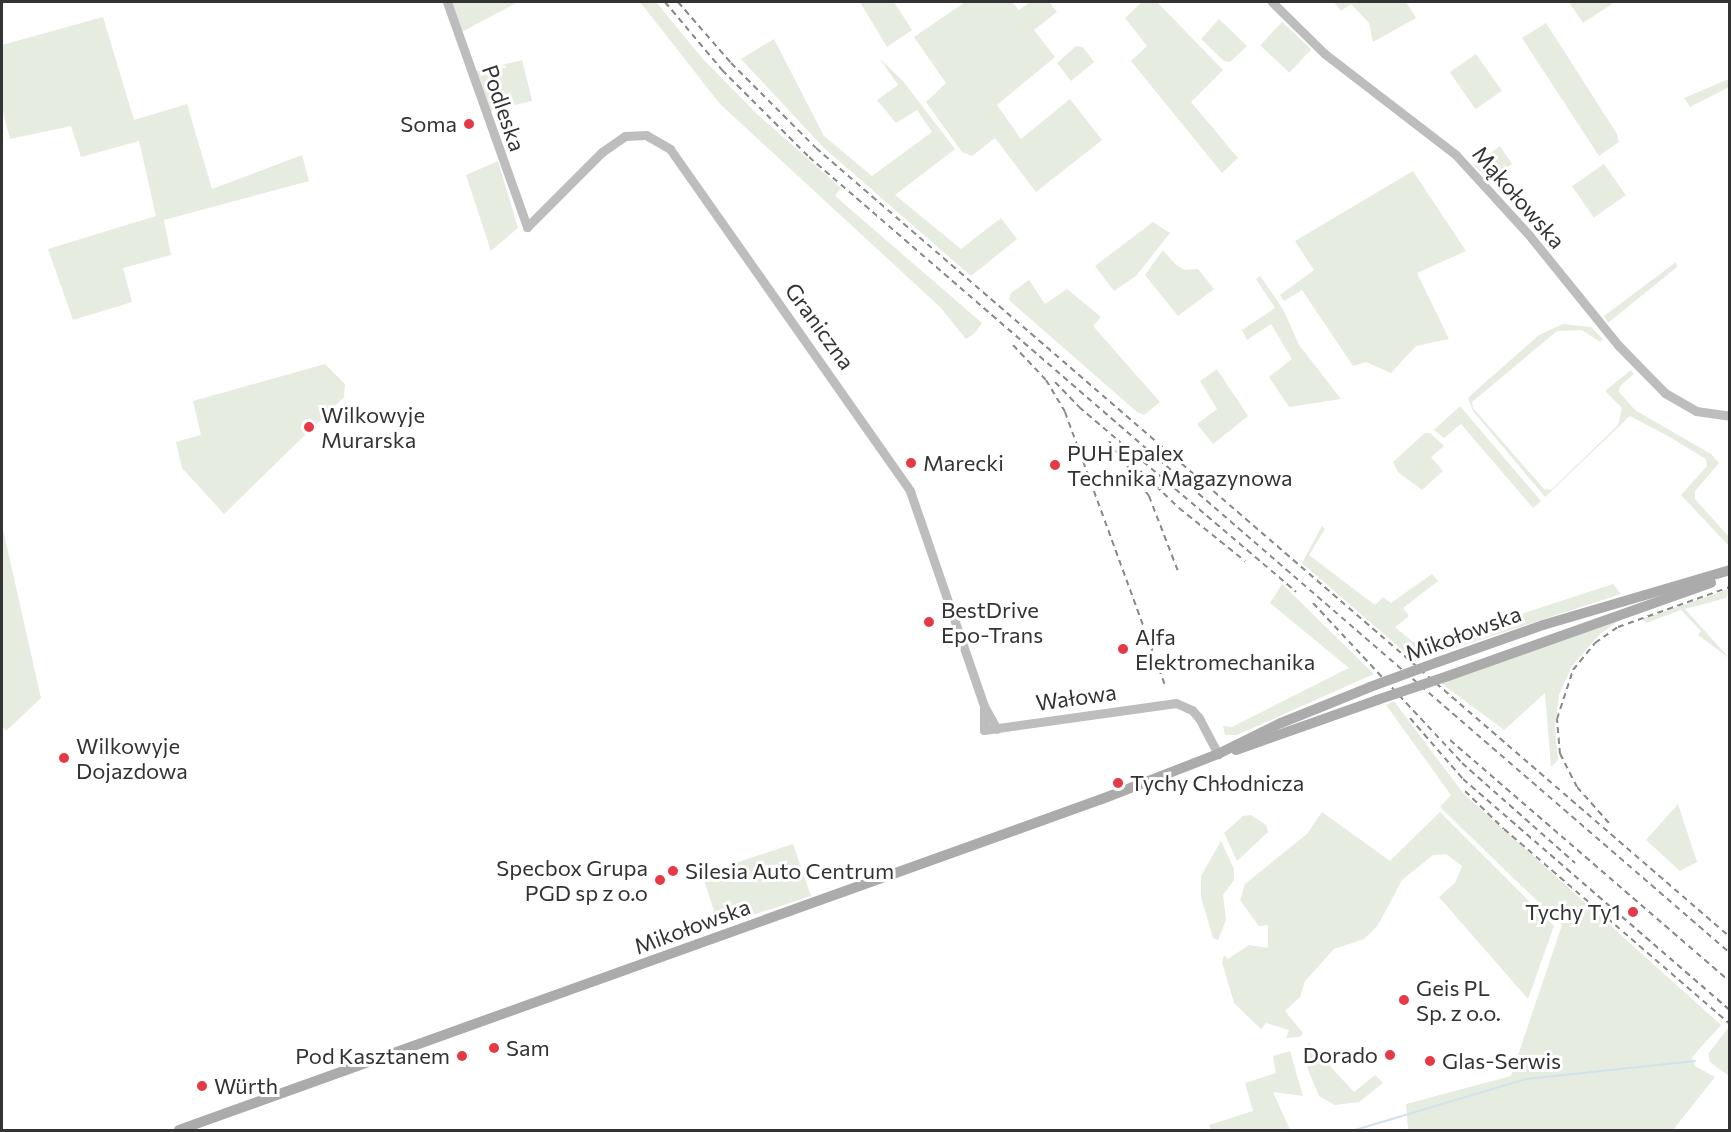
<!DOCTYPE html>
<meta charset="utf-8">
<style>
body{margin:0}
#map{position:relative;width:1731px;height:1132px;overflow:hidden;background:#fff;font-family:Commissioner,sans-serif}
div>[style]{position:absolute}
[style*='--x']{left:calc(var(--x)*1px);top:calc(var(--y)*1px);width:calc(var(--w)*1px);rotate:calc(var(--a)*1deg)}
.green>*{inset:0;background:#e6ecdf;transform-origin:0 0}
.stream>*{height:2px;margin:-1px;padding:0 1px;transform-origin:1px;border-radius:1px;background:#cfe2ee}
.secondary>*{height:9px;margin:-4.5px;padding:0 4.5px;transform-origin:4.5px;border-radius:4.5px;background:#bdbdbd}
.primary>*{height:10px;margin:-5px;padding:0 5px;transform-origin:5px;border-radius:5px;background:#ababab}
.rail>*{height:2px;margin-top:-1px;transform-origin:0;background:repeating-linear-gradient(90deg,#888 0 6px,transparent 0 10.5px)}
.primary-bridge>*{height:10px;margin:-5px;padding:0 5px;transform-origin:5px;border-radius:5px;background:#ababab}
.dots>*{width:16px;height:16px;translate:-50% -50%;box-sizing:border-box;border:3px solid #fff;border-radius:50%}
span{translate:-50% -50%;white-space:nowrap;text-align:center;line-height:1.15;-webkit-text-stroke:6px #fff;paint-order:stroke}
.street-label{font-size:22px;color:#333}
.poi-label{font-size:22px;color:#333}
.right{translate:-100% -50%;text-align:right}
.left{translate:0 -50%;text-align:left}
.frame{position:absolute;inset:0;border:3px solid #333;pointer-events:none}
</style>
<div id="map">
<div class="green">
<div style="clip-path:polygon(452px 2px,518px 2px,460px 33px)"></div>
<div style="clip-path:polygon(640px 2px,656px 2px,703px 59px,758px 115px,841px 188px,835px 196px,982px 323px,975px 333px,966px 339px,940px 307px,720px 104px)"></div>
<div style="clip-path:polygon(860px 2px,894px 2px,912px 30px,887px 47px)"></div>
<div style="clip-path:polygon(965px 2px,1012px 2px,1019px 10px,1030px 2px,1049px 2px,1057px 12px,1034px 30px,1055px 57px,997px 105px,1021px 139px,1070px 99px,1102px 140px,1036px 192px,995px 138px,972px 156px,962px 152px,926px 102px,946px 83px,914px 37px)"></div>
<div style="clip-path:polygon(1142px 2px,1157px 2px,1223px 70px,1191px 102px,1238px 158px,1222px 173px,1131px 61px,1147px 46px,1125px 18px)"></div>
<div style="clip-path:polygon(1334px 2px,1406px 2px,1416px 18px,1373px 42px,1369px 23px,1351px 4px,1341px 11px)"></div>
<div style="clip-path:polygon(1569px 2px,1611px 2px,1612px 4px,1583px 23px)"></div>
<div style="clip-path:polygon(103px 17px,134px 120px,187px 104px,212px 189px,302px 155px,309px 181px,164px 220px,171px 255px,123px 268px,132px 302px,73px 320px,48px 249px,156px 216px,139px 141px,81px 157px,71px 126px,10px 139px,2px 108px,2px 45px)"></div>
<div style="clip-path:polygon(1219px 19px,1247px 46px,1230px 62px,1224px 61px,1201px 39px)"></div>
<div style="left:1282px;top:22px;width:40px;height:32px;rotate:43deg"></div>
<div style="clip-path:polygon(1546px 23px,1617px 134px,1619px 142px,1599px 156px,1522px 38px)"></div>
<div style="clip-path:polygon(774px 39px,824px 136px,872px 176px,932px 132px,917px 110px,896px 123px,877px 100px,898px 85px,880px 59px,903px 81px,955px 149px,895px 195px,961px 249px,1001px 218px,1017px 239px,971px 276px,824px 148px,741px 59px)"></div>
<div style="clip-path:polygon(1076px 46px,1083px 47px,1094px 62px,1071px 81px,1057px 63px)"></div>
<div style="left:1476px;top:54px;width:45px;height:32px;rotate:55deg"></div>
<div style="left:522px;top:60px;width:42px;height:47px;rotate:76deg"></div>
<div style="clip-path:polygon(1729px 79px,1729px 87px,1690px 107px,1684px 98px)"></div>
<div style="clip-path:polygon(1500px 146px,1512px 164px,1489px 180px,1474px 165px)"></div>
<div style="clip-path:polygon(498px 161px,518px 228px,491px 251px,466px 175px)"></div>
<div style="left:1604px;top:164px;width:38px;height:39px;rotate:55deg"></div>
<div style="clip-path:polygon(1413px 171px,1466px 251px,1417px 273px,1449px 339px,1416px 346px,1391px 373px,1366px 362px,1353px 366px,1302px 290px,1284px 301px,1280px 295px,1314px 270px,1295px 241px)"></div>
<div style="clip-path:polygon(1153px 222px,1170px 233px,1136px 276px,1114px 291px,1095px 266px)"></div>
<div style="clip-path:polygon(1163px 250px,1176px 265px,1185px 270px,1198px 269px,1214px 289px,1178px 316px,1145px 275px)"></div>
<div style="clip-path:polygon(1676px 262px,1677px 267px,1608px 323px,1604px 316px)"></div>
<div style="clip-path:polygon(1260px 276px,1283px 309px,1299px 345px,1341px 399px,1289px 407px,1269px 377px,1292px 359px,1271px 324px,1247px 340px,1242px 330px,1275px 308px,1256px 279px)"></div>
<div style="clip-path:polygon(1029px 280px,1045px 304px,1067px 289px,1101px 317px,1093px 326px,1160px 402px,1144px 415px,1137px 412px,1009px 300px,1011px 293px)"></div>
<div style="clip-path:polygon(1563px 324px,1591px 327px,1603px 339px,1600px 342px,1582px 330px,1557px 331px,1472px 402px,1473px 408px,1544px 489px,1551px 490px,1618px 425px,1622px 408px,1605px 391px,1631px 370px,1634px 374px,1620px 386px,1619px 392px,1635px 410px,1711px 454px,1719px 463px,1695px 491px,1695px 499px,1729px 537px,1729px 546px,1681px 495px,1707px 466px,1706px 459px,1668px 436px,1630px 416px,1545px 497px,1473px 411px,1468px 398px,1473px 393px,1539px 335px)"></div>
<div style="clip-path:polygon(325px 364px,345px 384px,344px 397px,224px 514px,182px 468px,176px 442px,201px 435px,193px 401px)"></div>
<div style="clip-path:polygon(1217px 369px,1248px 416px,1213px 444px,1197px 424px,1217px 409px,1200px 381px)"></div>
<div style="clip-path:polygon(1460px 406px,1541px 501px,1533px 508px,1461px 424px,1444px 438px,1434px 430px)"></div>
<div style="clip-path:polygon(1425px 433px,1430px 433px,1444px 446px,1431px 457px,1443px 471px,1422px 490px,1398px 472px,1393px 462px)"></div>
<div style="clip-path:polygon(2px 525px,41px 698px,6px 731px,2px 726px)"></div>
<div style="clip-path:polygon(1322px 526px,1325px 529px,1309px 555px,1375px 605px,1383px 597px,1391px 603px,1432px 574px,1438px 581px,1403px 608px,1409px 616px,1395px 627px,1413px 642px,1441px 640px,1613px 584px,1621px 594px,1415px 661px,1302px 563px)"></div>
<div style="clip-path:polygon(1282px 584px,1374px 674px,1237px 735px,1225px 735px,1223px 726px,1232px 727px,1349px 668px,1270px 603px)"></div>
<div style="clip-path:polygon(1729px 589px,1726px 598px,1685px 609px,1729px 658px,1698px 635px,1701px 631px,1681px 610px,1646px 623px,1642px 619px)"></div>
<div style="clip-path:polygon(1621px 619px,1600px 634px,1572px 666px,1559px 695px,1555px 726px,1558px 760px,1551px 767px,1545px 693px,1504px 730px,1441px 683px)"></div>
<div style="clip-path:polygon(1394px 701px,1463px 793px,1721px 1025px,1692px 1057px,1695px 1066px,1715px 1077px,1673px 1130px,1408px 1130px,1406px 1104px,1511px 1076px,1562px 925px,1440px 807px,1451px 795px,1386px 705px)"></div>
<div style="clip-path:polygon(1678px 804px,1697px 862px,1680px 871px,1646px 840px)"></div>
<div style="clip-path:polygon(1322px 812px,1390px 861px,1440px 812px,1554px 926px,1528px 999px,1439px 897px,1455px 883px,1462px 866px,1446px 854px,1433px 855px,1402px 880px,1378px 925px,1364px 939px,1334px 949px,1305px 981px,1300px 997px,1285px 1011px,1303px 1033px,1300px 1037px,1286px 1038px,1289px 1030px,1266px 1023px,1261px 1029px,1234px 1003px,1222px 962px,1224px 955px,1228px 959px,1249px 945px,1268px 948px,1268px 925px,1259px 926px,1240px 900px,1245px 884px,1307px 834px)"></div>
<div style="clip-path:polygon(1251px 815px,1266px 825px,1268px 832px,1237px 861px,1224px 833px,1243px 816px)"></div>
<div style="clip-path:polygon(1221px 841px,1234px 869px,1234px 880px,1223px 895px,1226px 920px,1218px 940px,1213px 938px,1201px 897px,1201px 876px)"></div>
<div style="clip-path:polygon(793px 844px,811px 896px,734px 921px,716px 917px,702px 874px)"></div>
<div style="clip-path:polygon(1729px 1027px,1730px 1028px,1729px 1076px,1710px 1062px,1708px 1054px)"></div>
<div style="clip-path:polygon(1309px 1043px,1354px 1092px,1375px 1075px,1383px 1083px,1359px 1102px,1335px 1105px,1319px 1096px,1309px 1072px,1303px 1055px)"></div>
<div style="clip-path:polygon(1290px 1051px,1303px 1096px,1273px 1092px,1290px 1130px,1211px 1130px,1209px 1125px,1253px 1111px,1245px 1083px,1276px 1073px,1273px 1056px)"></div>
</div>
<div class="stream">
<div style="--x:1355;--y:1130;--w:178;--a:-16.6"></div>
<div style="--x:1526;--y:1079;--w:170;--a:-6.1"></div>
</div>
<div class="secondary">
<div style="--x:447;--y:2;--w:239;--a:70.4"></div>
<div style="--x:527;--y:227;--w:106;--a:-45"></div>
<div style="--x:602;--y:152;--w:28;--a:-35"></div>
<div style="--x:625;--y:136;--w:21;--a:-3"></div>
<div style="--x:646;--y:135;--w:28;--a:30"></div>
<div style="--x:670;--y:149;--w:418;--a:54.9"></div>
<div style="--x:910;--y:491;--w:227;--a:71"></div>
<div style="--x:984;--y:706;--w:26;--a:61"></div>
<div style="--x:1272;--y:2;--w:74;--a:44.5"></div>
<div style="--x:1325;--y:54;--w:165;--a:37.6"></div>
<div style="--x:1456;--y:155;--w:108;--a:47.6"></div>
<div style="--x:1529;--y:235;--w:141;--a:51"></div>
<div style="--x:1618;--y:345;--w:67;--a:45.6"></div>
<div style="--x:1665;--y:393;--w:36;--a:30"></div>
<div style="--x:1696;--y:411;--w:34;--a:8"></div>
<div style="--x:984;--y:709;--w:21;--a:90"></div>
<div style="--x:984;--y:730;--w:194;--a:-8"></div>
<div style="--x:1176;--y:703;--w:17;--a:24"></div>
<div style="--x:1192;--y:710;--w:11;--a:49"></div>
<div style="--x:1199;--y:718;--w:41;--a:62.2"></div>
</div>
<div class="primary">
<div style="--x:1438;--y:662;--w:111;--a:-19.4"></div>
<div style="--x:1543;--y:625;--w:195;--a:-16.4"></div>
<div style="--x:1448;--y:676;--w:279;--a:-19.5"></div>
<div style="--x:1236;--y:750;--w:150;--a:-19.5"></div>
<div style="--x:179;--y:1130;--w:981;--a:-19.73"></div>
<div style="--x:1102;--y:799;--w:124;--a:-21.2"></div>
<div style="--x:1218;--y:754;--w:70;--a:-26.2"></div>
<div style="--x:1281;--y:723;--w:96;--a:-22"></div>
</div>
<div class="rail">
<div style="--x:665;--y:2;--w:89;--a:50"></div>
<div style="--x:722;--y:70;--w:123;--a:45"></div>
<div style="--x:809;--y:157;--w:1217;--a:40.84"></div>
<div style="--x:678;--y:2;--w:81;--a:49"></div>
<div style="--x:731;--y:63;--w:120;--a:45"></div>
<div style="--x:816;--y:148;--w:1207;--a:40.8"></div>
<div style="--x:1013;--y:345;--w:48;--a:46.7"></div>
<div style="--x:1046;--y:380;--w:37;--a:59"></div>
<div style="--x:1065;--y:412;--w:292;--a:69.9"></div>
<div style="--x:1055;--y:382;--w:35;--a:46"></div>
<div style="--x:1079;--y:407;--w:285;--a:40.4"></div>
<div style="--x:1109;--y:441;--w:68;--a:54"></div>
<div style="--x:1149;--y:496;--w:80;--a:68.9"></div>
<div style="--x:1133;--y:464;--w:64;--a:43.7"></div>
<div style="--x:1179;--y:508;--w:85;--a:38.8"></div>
<div style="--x:1313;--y:603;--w:219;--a:47"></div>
<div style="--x:1462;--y:763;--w:151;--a:41.5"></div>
<div style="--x:1410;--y:718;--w:81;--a:49"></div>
<div style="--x:1463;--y:779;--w:353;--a:40.9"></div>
<div style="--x:1450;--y:740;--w:370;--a:40.8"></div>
<div style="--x:1465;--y:791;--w:54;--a:44.3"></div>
<div style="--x:1504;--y:829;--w:298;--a:40.8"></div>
<div style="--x:1609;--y:823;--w:48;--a:-131.6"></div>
<div style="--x:1577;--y:787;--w:37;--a:-117"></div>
<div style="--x:1560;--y:754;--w:35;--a:-95"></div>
<div style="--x:1557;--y:719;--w:52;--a:-71.9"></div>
<div style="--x:1573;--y:670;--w:35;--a:-51"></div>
<div style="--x:1595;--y:643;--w:28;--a:-35"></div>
<div style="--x:1618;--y:627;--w:119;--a:-19.7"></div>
</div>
<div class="primary-bridge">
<div style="--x:1370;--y:687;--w:72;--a:-20.2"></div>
<div style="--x:1377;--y:700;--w:75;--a:-18.7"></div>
</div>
<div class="dots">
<div style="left:469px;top:124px;background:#e63946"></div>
<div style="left:309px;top:427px;background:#e63946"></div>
<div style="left:911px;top:463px;background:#e63946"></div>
<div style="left:1055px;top:465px;background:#e63946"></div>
<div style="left:929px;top:622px;background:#e63946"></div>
<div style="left:1123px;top:649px;background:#e63946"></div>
<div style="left:64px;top:758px;background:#e63946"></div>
<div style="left:1118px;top:783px;background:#e63946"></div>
<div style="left:673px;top:871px;background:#e63946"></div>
<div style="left:660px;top:880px;background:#e63946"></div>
<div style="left:1633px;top:912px;background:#e63946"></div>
<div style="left:1404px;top:1000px;background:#e63946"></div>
<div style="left:494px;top:1048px;background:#e63946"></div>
<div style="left:1390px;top:1055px;background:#e63946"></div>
<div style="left:462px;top:1056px;background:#e63946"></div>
<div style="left:1430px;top:1061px;background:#e63946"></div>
<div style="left:202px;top:1086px;background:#e63946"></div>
</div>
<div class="street-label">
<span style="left:504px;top:108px;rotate:71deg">Podleska</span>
<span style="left:1519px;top:197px;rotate:49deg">Mąkołowska</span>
<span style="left:820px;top:326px;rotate:54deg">Graniczna</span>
<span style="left:1463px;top:633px;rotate:-20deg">Mikołowska</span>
<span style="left:1076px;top:697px;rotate:-8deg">Wałowa</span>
<span style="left:692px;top:926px;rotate:-20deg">Mikołowska</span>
</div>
<div class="poi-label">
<span class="right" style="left:457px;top:124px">Soma</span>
<span class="left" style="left:321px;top:427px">Wilkowyje<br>Murarska</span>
<span class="left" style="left:1067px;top:465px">PUH Epalex<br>Technika Magazynowa</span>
<span class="left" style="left:923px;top:463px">Marecki</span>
<span class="left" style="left:941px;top:622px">BestDrive<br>Epo-Trans</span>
<span class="left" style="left:1135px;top:649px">Alfa<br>Elektromechanika</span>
<span class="left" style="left:76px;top:758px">Wilkowyje<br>Dojazdowa</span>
<span class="left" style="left:1130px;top:783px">Tychy Chłodnicza</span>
<span class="right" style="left:648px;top:880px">Specbox Grupa<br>PGD sp z o.o</span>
<span class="left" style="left:685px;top:871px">Silesia Auto Centrum</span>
<span class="right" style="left:1621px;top:912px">Tychy Ty1</span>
<span class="left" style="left:1416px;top:1000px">Geis PL<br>Sp. z o.o.</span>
<span class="left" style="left:506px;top:1048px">Sam</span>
<span class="right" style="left:1378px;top:1055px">Dorado</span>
<span class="right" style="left:450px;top:1056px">Pod Kasztanem</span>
<span class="left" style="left:1442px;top:1061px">Glas-Serwis</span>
<span class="left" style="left:214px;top:1086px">Würth</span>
</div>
<div class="frame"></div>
</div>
